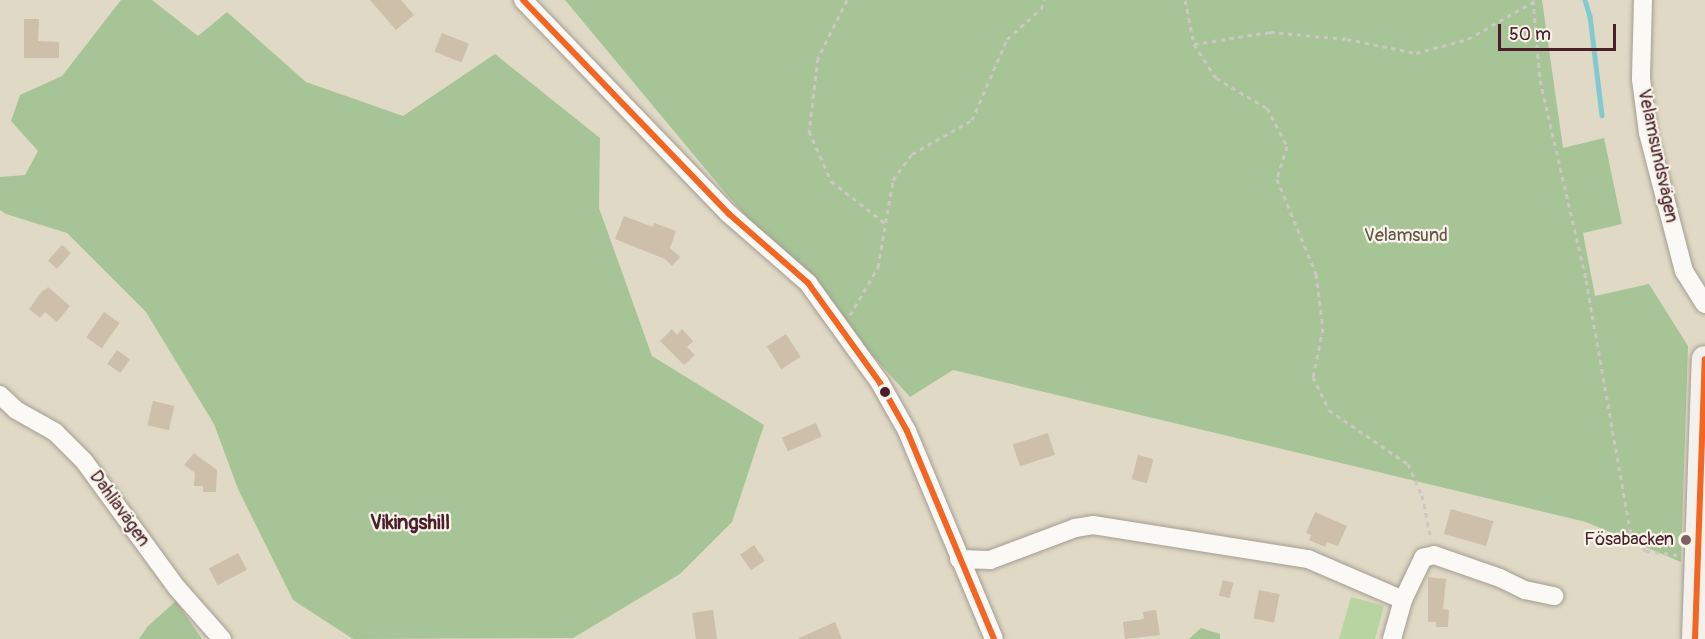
<!DOCTYPE html>
<meta charset="utf-8">
<style>
body{margin:0}
#map{position:relative;width:1705px;height:639px;overflow:hidden;background:#dfd9c5;font-family:Pangolin,sans-serif}
div>[style]{position:absolute}
[style*='--x']{left:calc(var(--x)*1px);top:calc(var(--y)*1px);width:calc(var(--w)*1px);rotate:calc(var(--a)*1deg)}
.green>*{inset:0;background:#b8d5a1}
.forest>*{inset:0;background:#a7c497}
.stream>*{height:4.5px;margin:-2.25px;padding:0 2.25px;transform-origin:2.25px;border-radius:2.25px;background:#82cad0}
.building>*{inset:0;background:#cebfab;transform-origin:0 0}
.path>*{height:3px;margin-top:-1.5px;transform-origin:0;background:repeating-linear-gradient(90deg,#cbc7c3 0 4.5px,transparent 0 9px)}
.roads{filter:drop-shadow(0 0 2px #a59c92) drop-shadow(0 0 2px #a59c92)}
.street>*{height:18px;margin:-9px;padding:0 9px;transform-origin:9px;border-radius:9px;background:#faf9f6}
.secondary>*{height:26px;margin:-13px;padding:0 13px;transform-origin:13px;border-radius:13px;background:#f4f1ec}
.bus-1>*{height:6px;margin:-3px;padding:0 3px;transform-origin:3px;border-radius:3px;background:#f26522}
.dots>*{width:16px;height:16px;translate:-50% -50%;box-sizing:border-box;border:3px solid #f7f3e8;border-radius:50%}
span{translate:-50% -50%;white-space:nowrap;text-align:center;line-height:1.15;-webkit-text-stroke:4.5px #f7f3e8;paint-order:stroke}
.street-label{font-size:18px;color:#4a1f2b}
.park-label{font-size:18px;color:#625446}
.poi-label{font-size:18px;color:#4a1f2b}
.right{translate:-100% -50%;text-align:right}
.neighbourhood-label{font-size:20px;color:#4a1f2b;font-weight:700}
.scale{position:absolute;left:1498px;top:24px;width:118px;height:27px;box-sizing:border-box;border:3px solid #4a1f2b;border-top:0;padding-left:8px;font-size:18px;line-height:21px;white-space:nowrap;color:#4a1f2b;-webkit-text-stroke:4px #f7f3e8;paint-order:stroke}
</style>
<div id="map">
<div class="green">
<div style="clip-path:polygon(1351px 597px,1384px 606px,1375px 639px,1339px 639px)"></div>
</div>
<div class="forest">
<div style="clip-path:polygon(121px 0,152px 0,198px 36px,227px 12px,306px 82px,403px 116px,495px 54px,600px 138px,599px 208px,652px 356px,764px 425px,732px 522px,680px 574px,573px 638px,353px 639px,293px 600px,238px 489px,214px 424px,146px 312px,67px 233px,6px 214px,0 210px,0 177px,25px 175px,38px 151px,11px 121px,20px 95px,62px 76px)"></div>
<div style="clip-path:polygon(565px 0,1542px 0,1563px 148px,1604px 138px,1622px 224px,1583px 233px,1595px 296px,1649px 284px,1688px 346px,1681px 562px,1586px 522px,953px 370px,910px 397px,728px 196px)"></div>
<div style="clip-path:polygon(176px 601px,202px 639px,139px 639px,148px 626px)"></div>
<div style="clip-path:polygon(1201px 628px,1220px 634px,1220px 639px,1189px 639px)"></div>
</div>
<div class="stream">
<div style="--x:1585;--y:0;--w:17;--a:73"></div>
<div style="--x:1590;--y:16;--w:100;--a:83.1"></div>
</div>
<div class="building">
<div style="clip-path:polygon(370px 0,401px 0,414px 15px,396px 30px)"></div>
<div style="clip-path:polygon(24px 19px,39px 19px,38px 41px,59px 42px,59px 58px,24px 58px)"></div>
<div style="left:442px;top:33px;width:29px;height:20px;rotate:22deg"></div>
<div style="clip-path:polygon(624px 216px,653px 227px,654px 223px,676px 231px,670px 248px,680px 257px,672px 266px,665px 259px,615px 239px)"></div>
<div style="left:62px;top:245px;width:12px;height:21px;rotate:42deg"></div>
<div style="clip-path:polygon(48px 287px,70px 306px,57px 322px,45px 312px,40px 318px,29px 309px,43px 290px,44px 291px)"></div>
<div style="left:104px;top:312px;width:19px;height:31px;rotate:35deg"></div>
<div style="clip-path:polygon(672px 329px,677px 335px,682px 329px,693px 341px,687px 347px,695px 355px,684px 365px,660px 341px)"></div>
<div style="left:786px;top:334px;width:27px;height:23px;rotate:57deg"></div>
<div style="left:117px;top:350px;width:16px;height:17px;rotate:35deg"></div>
<div style="left:153px;top:401px;width:22px;height:25px;rotate:13deg"></div>
<div style="left:816px;top:423px;width:15px;height:37px;rotate:67deg"></div>
<div style="left:1048px;top:433px;width:23px;height:37px;rotate:72deg"></div>
<div style="clip-path:polygon(194px 453px,217px 470px,216px 492px,203px 492px,203px 486px,194px 486px,195px 473px,184px 465px)"></div>
<div style="left:1138px;top:455px;width:16px;height:25px;rotate:15deg"></div>
<div style="left:1451px;top:509px;width:44px;height:26px;rotate:16deg"></div>
<div style="clip-path:polygon(1315px 512px,1347px 526px,1338px 546px,1327px 542px,1325px 547px,1309px 540px,1311px 535px,1306px 533px)"></div>
<div style="left:754px;top:545px;width:19px;height:17px;rotate:55deg"></div>
<div style="left:238px;top:553px;width:19px;height:33px;rotate:62deg"></div>
<div style="clip-path:polygon(1428px 577px,1446px 579px,1443px 609px,1449px 610px,1448px 627px,1436px 627px,1436px 622px,1428px 622px)"></div>
<div style="left:1223px;top:580px;width:11px;height:16px;rotate:15deg"></div>
<div style="left:1259px;top:590px;width:21px;height:29px;rotate:11deg"></div>
<div style="left:713px;top:610px;width:29px;height:21px;rotate:82deg"></div>
<div style="clip-path:polygon(1156px 610px,1160px 635px,1125px 639px,1123px 622px,1144px 619px,1143px 612px)"></div>
<div style="clip-path:polygon(835px 622px,842px 639px,797px 639px)"></div>
</div>
<div class="path">
<div style="--x:847;--y:0;--w:65;--a:116.6"></div>
<div style="--x:818;--y:58;--w:74;--a:97"></div>
<div style="--x:809;--y:131;--w:55;--a:66.3"></div>
<div style="--x:831;--y:181;--w:68;--a:37.9"></div>
<div style="--x:1185;--y:0;--w:45;--a:78.4"></div>
<div style="--x:1194;--y:44;--w:40;--a:57.1"></div>
<div style="--x:1216;--y:78;--w:59;--a:30.5"></div>
<div style="--x:1267;--y:108;--w:43;--a:62.2"></div>
<div style="--x:1287;--y:146;--w:34;--a:107"></div>
<div style="--x:1277;--y:179;--w:103;--a:67.7"></div>
<div style="--x:1316;--y:274;--w:54;--a:82.6"></div>
<div style="--x:1323;--y:328;--w:50;--a:101.5"></div>
<div style="--x:1313;--y:377;--w:37;--a:64"></div>
<div style="--x:1329;--y:410;--w:96;--a:34.4"></div>
<div style="--x:1408;--y:464;--w:34;--a:66"></div>
<div style="--x:1422;--y:495;--w:45;--a:78.4"></div>
<div style="--x:1533;--y:0;--w:80;--a:85"></div>
<div style="--x:1540;--y:80;--w:205;--a:77"></div>
<div style="--x:1586;--y:280;--w:259;--a:80"></div>
<div style="--x:1631;--y:535;--w:22;--a:47"></div>
<div style="--x:1646;--y:551;--w:32;--a:7"></div>
<div style="--x:1194;--y:44;--w:77;--a:-9"></div>
<div style="--x:1270;--y:32;--w:77;--a:5.2"></div>
<div style="--x:1347;--y:39;--w:70;--a:11.5"></div>
<div style="--x:1416;--y:53;--w:54;--a:-15.1"></div>
<div style="--x:1468;--y:39;--w:75;--a:-29.6"></div>
<div style="--x:850;--y:315;--w:56;--a:-59.7"></div>
<div style="--x:878;--y:267;--w:88;--a:-80.2"></div>
<div style="--x:893;--y:180;--w:32;--a:-54"></div>
<div style="--x:912;--y:154;--w:69;--a:-29.5"></div>
<div style="--x:972;--y:120;--w:88;--a:-66.6"></div>
<div style="--x:1007;--y:39;--w:45;--a:-41.4"></div>
<div style="--x:1041;--y:9;--w:10;--a:-66"></div>
</div>
<div class="roads">
<div class="street">
<div style="--x:523;--y:0;--w:297;--a:46.1"></div>
<div style="--x:729;--y:214;--w:105;--a:41.1"></div>
<div style="--x:808;--y:283;--w:123;--a:54.2"></div>
<div style="--x:880;--y:383;--w:55;--a:60.6"></div>
<div style="--x:907;--y:431;--w:225;--a:67.3"></div>
<div style="--x:1643;--y:0;--w:79;--a:91.5"></div>
<div style="--x:1641;--y:79;--w:54;--a:82.6"></div>
<div style="--x:1648;--y:133;--w:143;--a:75.4"></div>
<div style="--x:1684;--y:271;--w:39;--a:58"></div>
<div style="--x:0;--y:395;--w:22;--a:43"></div>
<div style="--x:16;--y:410;--w:45;--a:29.4"></div>
<div style="--x:55;--y:432;--w:41;--a:45"></div>
<div style="--x:84;--y:461;--w:157;--a:53.8"></div>
<div style="--x:177;--y:588;--w:68;--a:48.6"></div>
<div style="--x:959;--y:559;--w:31;--a:2"></div>
<div style="--x:990;--y:560;--w:91;--a:-20.6"></div>
<div style="--x:1075;--y:528;--w:18;--a:-9"></div>
<div style="--x:1093;--y:525;--w:218;--a:9"></div>
<div style="--x:1308;--y:559;--w:103;--a:23.3"></div>
<div style="--x:1403;--y:600;--w:41;--a:105.8"></div>
<div style="--x:1403;--y:600;--w:47;--a:-64.5"></div>
<div style="--x:1423;--y:558;--w:11;--a:-15"></div>
<div style="--x:1434;--y:555;--w:70;--a:19.2"></div>
<div style="--x:1500;--y:578;--w:28;--a:26"></div>
<div style="--x:1525;--y:590;--w:30;--a:12"></div>
</div>
<div class="secondary">
<div style="--x:1695;--y:639;--w:280;--a:-88"></div>
</div>
</div>
<div class="bus-1">
<div style="--x:523;--y:0;--w:297;--a:46.1"></div>
<div style="--x:729;--y:214;--w:105;--a:41.1"></div>
<div style="--x:808;--y:283;--w:123;--a:54.2"></div>
<div style="--x:880;--y:383;--w:55;--a:60.6"></div>
<div style="--x:907;--y:431;--w:225;--a:67.3"></div>
<div style="--x:1695;--y:639;--w:280;--a:-88"></div>
</div>
<div class="dots">
<div style="left:885px;top:392px;background:#4a1f2b"></div>
<div style="left:1686px;top:540px;background:#7e6061"></div>
</div>
<div class="street-label">
<span style="left:1657px;top:156px;rotate:78deg">Velamsundsvägen</span>
<span style="left:119px;top:509px;rotate:54deg">Dahliavägen</span>
</div>
<div class="park-label">
<span style="left:1406px;top:236px">Velamsund</span>
</div>
<div class="poi-label">
<span class="right" style="left:1674px;top:540px">Fösabacken</span>
</div>
<div class="neighbourhood-label">
<span style="left:410px;top:522px">Vikingshill</span>
</div>
<div class="scale">50 m</div>
</div>
